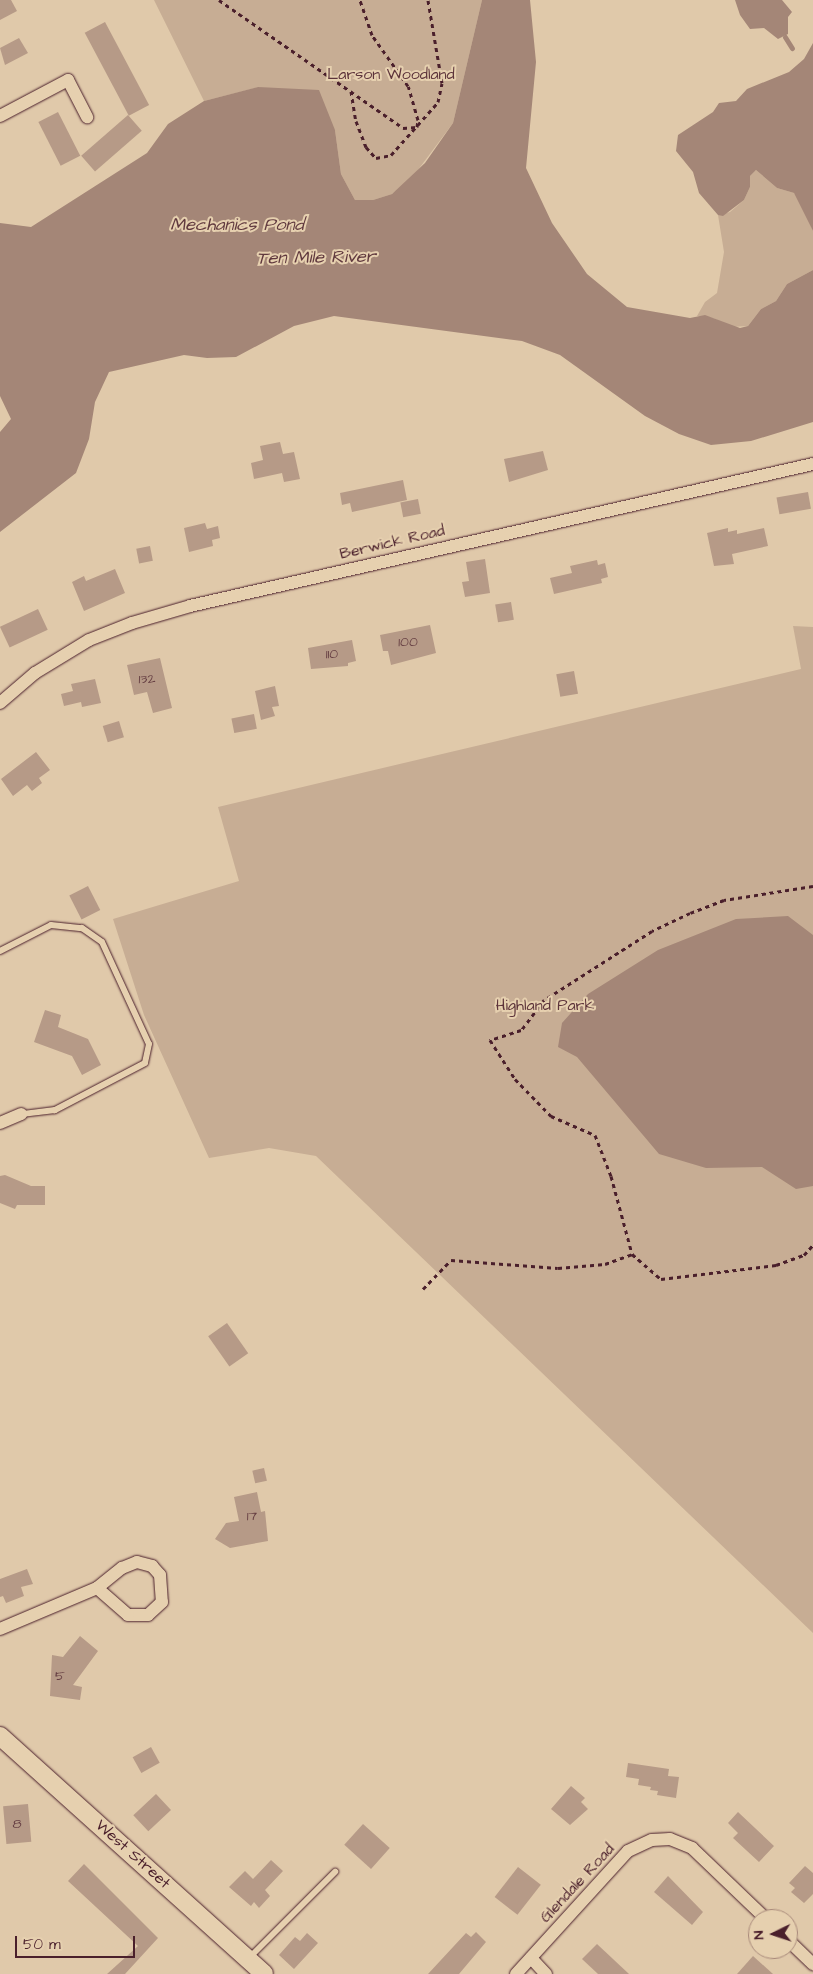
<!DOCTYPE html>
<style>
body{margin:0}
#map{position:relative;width:813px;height:1974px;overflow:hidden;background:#e0c9aa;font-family:"Architects Daughter",sans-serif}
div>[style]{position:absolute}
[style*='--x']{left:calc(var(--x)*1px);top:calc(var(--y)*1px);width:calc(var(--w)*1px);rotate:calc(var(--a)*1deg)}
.green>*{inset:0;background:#c7ad94}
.water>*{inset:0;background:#a48677}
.stream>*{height:5px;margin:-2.5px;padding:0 2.5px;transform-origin:2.5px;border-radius:2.5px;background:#a48677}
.building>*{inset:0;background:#b69a87;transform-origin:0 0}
.path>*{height:3px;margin-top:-1.5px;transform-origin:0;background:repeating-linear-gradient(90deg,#4a1f2b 0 4px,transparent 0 8px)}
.roads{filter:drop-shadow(0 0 1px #4a1f2b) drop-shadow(0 0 1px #4a1f2b)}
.lane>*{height:6px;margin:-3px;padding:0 3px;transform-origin:3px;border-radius:3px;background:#e6d0af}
.street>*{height:12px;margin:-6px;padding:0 6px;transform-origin:6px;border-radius:6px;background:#e6d0af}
.secondary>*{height:18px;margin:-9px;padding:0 9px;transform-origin:9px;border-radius:9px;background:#e6d0af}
span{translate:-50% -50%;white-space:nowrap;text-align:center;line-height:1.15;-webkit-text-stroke:4px #e6d0af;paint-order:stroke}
.number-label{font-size:14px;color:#653e42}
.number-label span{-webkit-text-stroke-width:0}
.park-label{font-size:16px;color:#5d343b}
.street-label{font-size:16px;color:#4a1f2b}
.water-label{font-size:18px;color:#60393e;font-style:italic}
.north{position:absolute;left:748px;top:1909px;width:50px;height:50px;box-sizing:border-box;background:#e6d0af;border:1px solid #a8897a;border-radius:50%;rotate:266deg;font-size:14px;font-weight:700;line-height:20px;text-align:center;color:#4a1f2b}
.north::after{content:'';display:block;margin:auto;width:18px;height:22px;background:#4a1f2b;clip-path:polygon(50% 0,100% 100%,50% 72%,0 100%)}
.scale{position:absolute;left:15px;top:1936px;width:120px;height:22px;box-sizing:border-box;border:2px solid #4a1f2b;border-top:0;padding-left:6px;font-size:15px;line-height:18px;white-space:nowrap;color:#4a1f2b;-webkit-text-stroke:4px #e6d0af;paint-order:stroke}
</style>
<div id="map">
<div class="green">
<div style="clip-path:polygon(154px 0,482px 0,453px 123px,412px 178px,392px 194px,373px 200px,355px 200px,341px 174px,335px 130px,259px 87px,204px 101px)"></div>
<div style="clip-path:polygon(756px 170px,777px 188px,794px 193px,801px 201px,813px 231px,813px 270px,787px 284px,776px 301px,761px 309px,748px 326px,732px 327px,713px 318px,697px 316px,705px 302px,717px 293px,724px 252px,718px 215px,730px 212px,744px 200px,750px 187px,750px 176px)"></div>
<div style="clip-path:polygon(793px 626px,813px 627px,813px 1633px,316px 1156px,269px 1148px,209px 1158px,144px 1015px,113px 919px,239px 881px,218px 807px,801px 669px)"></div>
</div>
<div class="water">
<div style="clip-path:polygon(482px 0,530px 0,536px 62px,526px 168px,552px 223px,587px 274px,627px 307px,690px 318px,705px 315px,740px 328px,748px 326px,761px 309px,776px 301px,787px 284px,813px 270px,813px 422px,751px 441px,711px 445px,679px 434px,645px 416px,560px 355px,522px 341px,334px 316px,294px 326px,236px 357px,207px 358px,184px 355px,109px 372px,95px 402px,89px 439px,76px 473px,0 532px,0 432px,11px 419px,0 396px,0 223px,31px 227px,147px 153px,168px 124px,204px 101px,258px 87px,319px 90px,335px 130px,341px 174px,355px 200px,373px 200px,392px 194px,425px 163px,453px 123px)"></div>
<div style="clip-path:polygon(735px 0,782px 0,792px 12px,788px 17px,788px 34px,778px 39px,764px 28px,750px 29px,740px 15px)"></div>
<div style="clip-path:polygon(813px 43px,813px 231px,794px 193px,777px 188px,756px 170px,750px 176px,750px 187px,744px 200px,723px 216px,718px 215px,699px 193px,693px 172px,676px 151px,678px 135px,713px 112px,719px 103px,736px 101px,747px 89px,789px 72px,804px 59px)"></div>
<div style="clip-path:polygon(788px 916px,813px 935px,813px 1186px,796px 1189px,762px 1167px,706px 1168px,659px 1154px,577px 1057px,558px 1047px,562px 1023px,588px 994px,658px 950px,736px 919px)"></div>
</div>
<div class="stream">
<div style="--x:785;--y:37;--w:13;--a:58"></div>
</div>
<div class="building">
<div style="clip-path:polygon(0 0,11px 0,17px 11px,0 20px)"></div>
<div style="left:105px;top:22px;width:94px;height:23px;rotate:62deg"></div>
<div style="clip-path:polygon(19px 38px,28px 53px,5px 65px,0 48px)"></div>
<div style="left:58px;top:112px;width:49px;height:22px;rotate:63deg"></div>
<div style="left:128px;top:115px;width:21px;height:62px;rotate:49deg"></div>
<div style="clip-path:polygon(280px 442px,283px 454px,294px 452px,300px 479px,284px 482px,282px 473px,254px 479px,251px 463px,263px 460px,260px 446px)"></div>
<div style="clip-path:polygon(543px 451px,548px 470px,509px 482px,504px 459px)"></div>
<div style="clip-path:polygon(403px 480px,407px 500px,352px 512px,350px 503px,342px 505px,340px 493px)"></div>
<div style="left:808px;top:492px;width:17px;height:32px;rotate:80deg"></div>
<div style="left:418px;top:499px;width:15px;height:18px;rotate:79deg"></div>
<div style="clip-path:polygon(205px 523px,207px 529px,218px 526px,220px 538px,212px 540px,213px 546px,189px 552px,184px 528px)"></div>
<div style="clip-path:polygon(728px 528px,728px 532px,737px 530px,737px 534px,764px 528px,768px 546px,732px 554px,734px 564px,714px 566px,707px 533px)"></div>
<div style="left:150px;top:546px;width:15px;height:14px;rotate:79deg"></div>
<div style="clip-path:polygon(485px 559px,490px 593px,465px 597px,462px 582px,469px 581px,466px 562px)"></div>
<div style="clip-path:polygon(597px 560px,598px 565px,605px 563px,608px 577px,601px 579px,602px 583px,554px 594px,550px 578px,572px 573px,570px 566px)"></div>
<div style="clip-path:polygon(115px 569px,125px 593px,84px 611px,72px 582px,84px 576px,86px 581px)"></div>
<div style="left:511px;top:602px;width:18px;height:16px;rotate:81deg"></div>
<div style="left:38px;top:609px;width:23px;height:42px;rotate:65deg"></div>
<div style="clip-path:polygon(430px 625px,436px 653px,391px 665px,388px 651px,383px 651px,380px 635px)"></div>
<div style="clip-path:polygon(352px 640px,356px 661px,348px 663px,348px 666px,311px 669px,308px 648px)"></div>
<div style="clip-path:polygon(160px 658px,172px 708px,153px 713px,147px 692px,134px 695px,127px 665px)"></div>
<div style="left:574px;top:671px;width:23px;height:18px;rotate:80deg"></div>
<div style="clip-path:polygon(95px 679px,101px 703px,82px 707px,81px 702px,64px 706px,61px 694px,73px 691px,71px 684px)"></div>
<div style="clip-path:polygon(275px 686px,279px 706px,272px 707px,275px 716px,261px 720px,255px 691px)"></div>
<div style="left:254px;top:714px;width:15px;height:23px;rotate:79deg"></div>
<div style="left:119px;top:721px;width:17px;height:17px;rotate:73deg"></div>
<div style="clip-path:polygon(36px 752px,50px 770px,39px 778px,42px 783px,32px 791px,27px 785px,13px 796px,1px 779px)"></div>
<div style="left:88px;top:886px;width:27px;height:21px;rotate:63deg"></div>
<div style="clip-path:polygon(45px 1010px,61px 1015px,58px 1027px,88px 1039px,101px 1065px,82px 1075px,72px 1056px,34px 1042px)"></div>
<div style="clip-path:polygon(5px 1175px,31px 1186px,45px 1186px,45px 1205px,17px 1205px,15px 1209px,0 1203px,0 1176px)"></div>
<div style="left:227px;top:1323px;width:37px;height:23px;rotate:55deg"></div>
<div style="left:264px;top:1468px;width:13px;height:12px;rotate:77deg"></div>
<div style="clip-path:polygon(257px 1492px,261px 1512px,265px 1511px,268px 1541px,230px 1548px,215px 1539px,226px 1523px,239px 1521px,234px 1497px)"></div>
<div style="clip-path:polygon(27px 1569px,33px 1584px,21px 1587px,24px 1596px,6px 1603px,3px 1596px,0 1597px,0 1579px)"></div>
<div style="clip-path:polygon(80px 1636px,98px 1651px,73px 1685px,82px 1687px,80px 1700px,50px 1696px,52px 1655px,63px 1657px)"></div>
<div style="left:151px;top:1747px;width:18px;height:21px;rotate:61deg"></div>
<div style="clip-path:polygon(628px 1763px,669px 1769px,668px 1776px,679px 1777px,676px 1798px,657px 1795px,658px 1791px,650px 1790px,651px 1787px,638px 1785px,639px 1779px,626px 1777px)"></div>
<div style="clip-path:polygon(571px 1786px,585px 1798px,581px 1802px,588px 1809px,570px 1825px,551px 1809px)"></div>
<div style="left:156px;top:1794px;width:22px;height:31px;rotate:47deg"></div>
<div style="left:28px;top:1804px;width:38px;height:25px;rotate:85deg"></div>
<div style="clip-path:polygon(738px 1812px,774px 1846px,759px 1862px,733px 1838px,738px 1833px,728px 1823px)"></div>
<div style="left:363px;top:1824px;width:36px;height:28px;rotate:42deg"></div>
<div style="clip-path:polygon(271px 1860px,283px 1871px,265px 1890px,270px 1896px,259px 1908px,254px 1902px,251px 1906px,229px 1887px,245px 1871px,253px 1879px)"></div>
<div style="clip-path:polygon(84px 1864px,158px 1938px,125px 1974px,107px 1974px,138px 1946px,68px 1881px)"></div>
<div style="clip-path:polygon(805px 1866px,813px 1873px,813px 1894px,804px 1903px,791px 1892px,795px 1888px,789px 1883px)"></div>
<div style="left:518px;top:1867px;width:29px;height:38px;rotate:38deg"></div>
<div style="clip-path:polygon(668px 1876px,703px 1912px,692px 1925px,654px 1892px)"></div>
<div style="clip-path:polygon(476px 1932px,486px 1942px,459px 1974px,428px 1974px,466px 1933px,471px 1937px)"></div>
<div style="clip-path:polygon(307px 1933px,318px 1943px,294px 1969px,279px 1955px,295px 1937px,300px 1941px)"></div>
<div style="clip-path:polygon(597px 1944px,629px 1974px,598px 1974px,582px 1959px)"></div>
<div style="clip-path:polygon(753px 1956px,773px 1974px,737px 1974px)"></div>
</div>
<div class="path">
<div style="--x:219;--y:0;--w:224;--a:34.8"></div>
<div style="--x:403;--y:128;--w:14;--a:-4"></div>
<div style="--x:417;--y:127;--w:7;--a:-82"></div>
<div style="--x:418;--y:120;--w:35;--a:-106"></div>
<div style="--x:408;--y:86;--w:62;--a:-125.2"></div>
<div style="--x:372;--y:35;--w:37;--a:-109"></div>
<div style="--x:351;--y:91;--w:30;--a:81"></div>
<div style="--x:356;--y:121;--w:28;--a:69"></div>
<div style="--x:366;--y:147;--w:15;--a:48"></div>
<div style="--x:376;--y:158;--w:15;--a:-11"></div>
<div style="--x:391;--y:155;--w:71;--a:-48.4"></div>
<div style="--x:438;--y:102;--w:19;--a:-78"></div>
<div style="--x:442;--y:83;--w:84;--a:-99.6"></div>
<div style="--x:813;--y:886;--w:90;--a:171.1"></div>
<div style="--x:724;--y:900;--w:36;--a:159"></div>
<div style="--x:690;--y:913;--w:42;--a:154.7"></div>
<div style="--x:652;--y:931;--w:128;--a:147.4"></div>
<div style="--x:544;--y:1000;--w:38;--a:127"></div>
<div style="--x:521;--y:1030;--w:33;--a:162"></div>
<div style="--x:490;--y:1040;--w:46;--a:57.3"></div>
<div style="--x:515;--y:1079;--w:52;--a:45.8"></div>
<div style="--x:551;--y:1116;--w:48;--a:23.4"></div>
<div style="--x:595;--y:1135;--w:44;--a:68.7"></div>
<div style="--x:611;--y:1176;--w:81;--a:74.9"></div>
<div style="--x:632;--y:1254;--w:38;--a:41"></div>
<div style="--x:661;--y:1279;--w:116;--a:-6.9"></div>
<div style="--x:776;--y:1265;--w:30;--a:-20"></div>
<div style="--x:804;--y:1255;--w:13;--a:-48"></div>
<div style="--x:423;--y:1289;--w:40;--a:-46"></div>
<div style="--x:451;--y:1260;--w:107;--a:4.3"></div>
<div style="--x:558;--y:1268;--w:47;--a:-4.9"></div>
<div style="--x:605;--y:1264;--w:29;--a:-20"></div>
</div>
<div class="roads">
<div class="lane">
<div style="--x:0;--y:951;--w:57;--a:-27"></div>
<div style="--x:51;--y:925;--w:31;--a:6"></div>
<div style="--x:82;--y:928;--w:24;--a:35"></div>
<div style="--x:102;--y:942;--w:112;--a:65.3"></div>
<div style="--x:149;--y:1044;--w:19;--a:102"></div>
<div style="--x:145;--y:1063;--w:102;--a:152.4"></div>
<div style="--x:55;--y:1110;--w:34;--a:173"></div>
<div style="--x:249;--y:1958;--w:122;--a:-45"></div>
</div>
<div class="street">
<div style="--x:0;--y:116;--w:77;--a:-27.9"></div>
<div style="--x:68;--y:80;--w:42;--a:62.8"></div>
<div style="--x:0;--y:703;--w:46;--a:-40.6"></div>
<div style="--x:35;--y:673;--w:63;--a:-31.4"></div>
<div style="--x:89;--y:640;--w:46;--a:-21.6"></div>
<div style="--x:132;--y:623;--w:60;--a:-16.3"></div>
<div style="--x:190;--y:606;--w:639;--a:-12.84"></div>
<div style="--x:0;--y:1123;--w:23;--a:-23"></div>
<div style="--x:0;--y:1629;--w:105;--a:-22.9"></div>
<div style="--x:97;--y:1588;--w:32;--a:-39"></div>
<div style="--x:122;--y:1568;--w:16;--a:-22"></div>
<div style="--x:137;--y:1562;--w:16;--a:15"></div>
<div style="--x:152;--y:1566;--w:12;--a:48"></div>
<div style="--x:160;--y:1575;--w:27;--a:86"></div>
<div style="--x:162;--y:1602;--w:19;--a:137"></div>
<div style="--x:148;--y:1615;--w:20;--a:180"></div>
<div style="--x:128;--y:1615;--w:41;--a:-138.9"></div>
<div style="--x:788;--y:1940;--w:35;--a:44"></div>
<div style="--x:531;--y:1958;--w:22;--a:47"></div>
<div style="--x:516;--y:1974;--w:166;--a:-47.7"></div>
<div style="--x:628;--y:1851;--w:26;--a:-25"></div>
<div style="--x:652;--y:1840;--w:18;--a:-3"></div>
<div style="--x:670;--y:1839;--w:24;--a:22"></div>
<div style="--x:692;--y:1848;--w:103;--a:43.8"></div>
</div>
<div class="secondary">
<div style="--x:0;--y:1736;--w:355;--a:42"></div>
</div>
</div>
<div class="number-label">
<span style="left:408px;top:642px">100</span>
<span style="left:332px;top:654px">110</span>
<span style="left:147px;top:679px">132</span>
<span style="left:252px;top:1516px">17</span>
<span style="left:60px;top:1676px">5</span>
<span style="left:17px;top:1824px">8</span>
</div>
<div class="park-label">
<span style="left:391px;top:74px">Larson Woodland</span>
<span style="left:545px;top:1005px">Highland Park</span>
</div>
<div class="street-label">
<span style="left:392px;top:542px;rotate:-13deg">Berwick Road</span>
<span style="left:133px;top:1854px;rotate:42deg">West Street</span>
<span style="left:577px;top:1883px;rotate:-47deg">Glendale Road</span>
</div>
<div class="water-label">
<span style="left:237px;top:225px">Mechanics Pond</span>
<span style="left:316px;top:258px;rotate:-1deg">Ten Mile River</span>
</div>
<div class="north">N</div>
<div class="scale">50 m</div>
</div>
